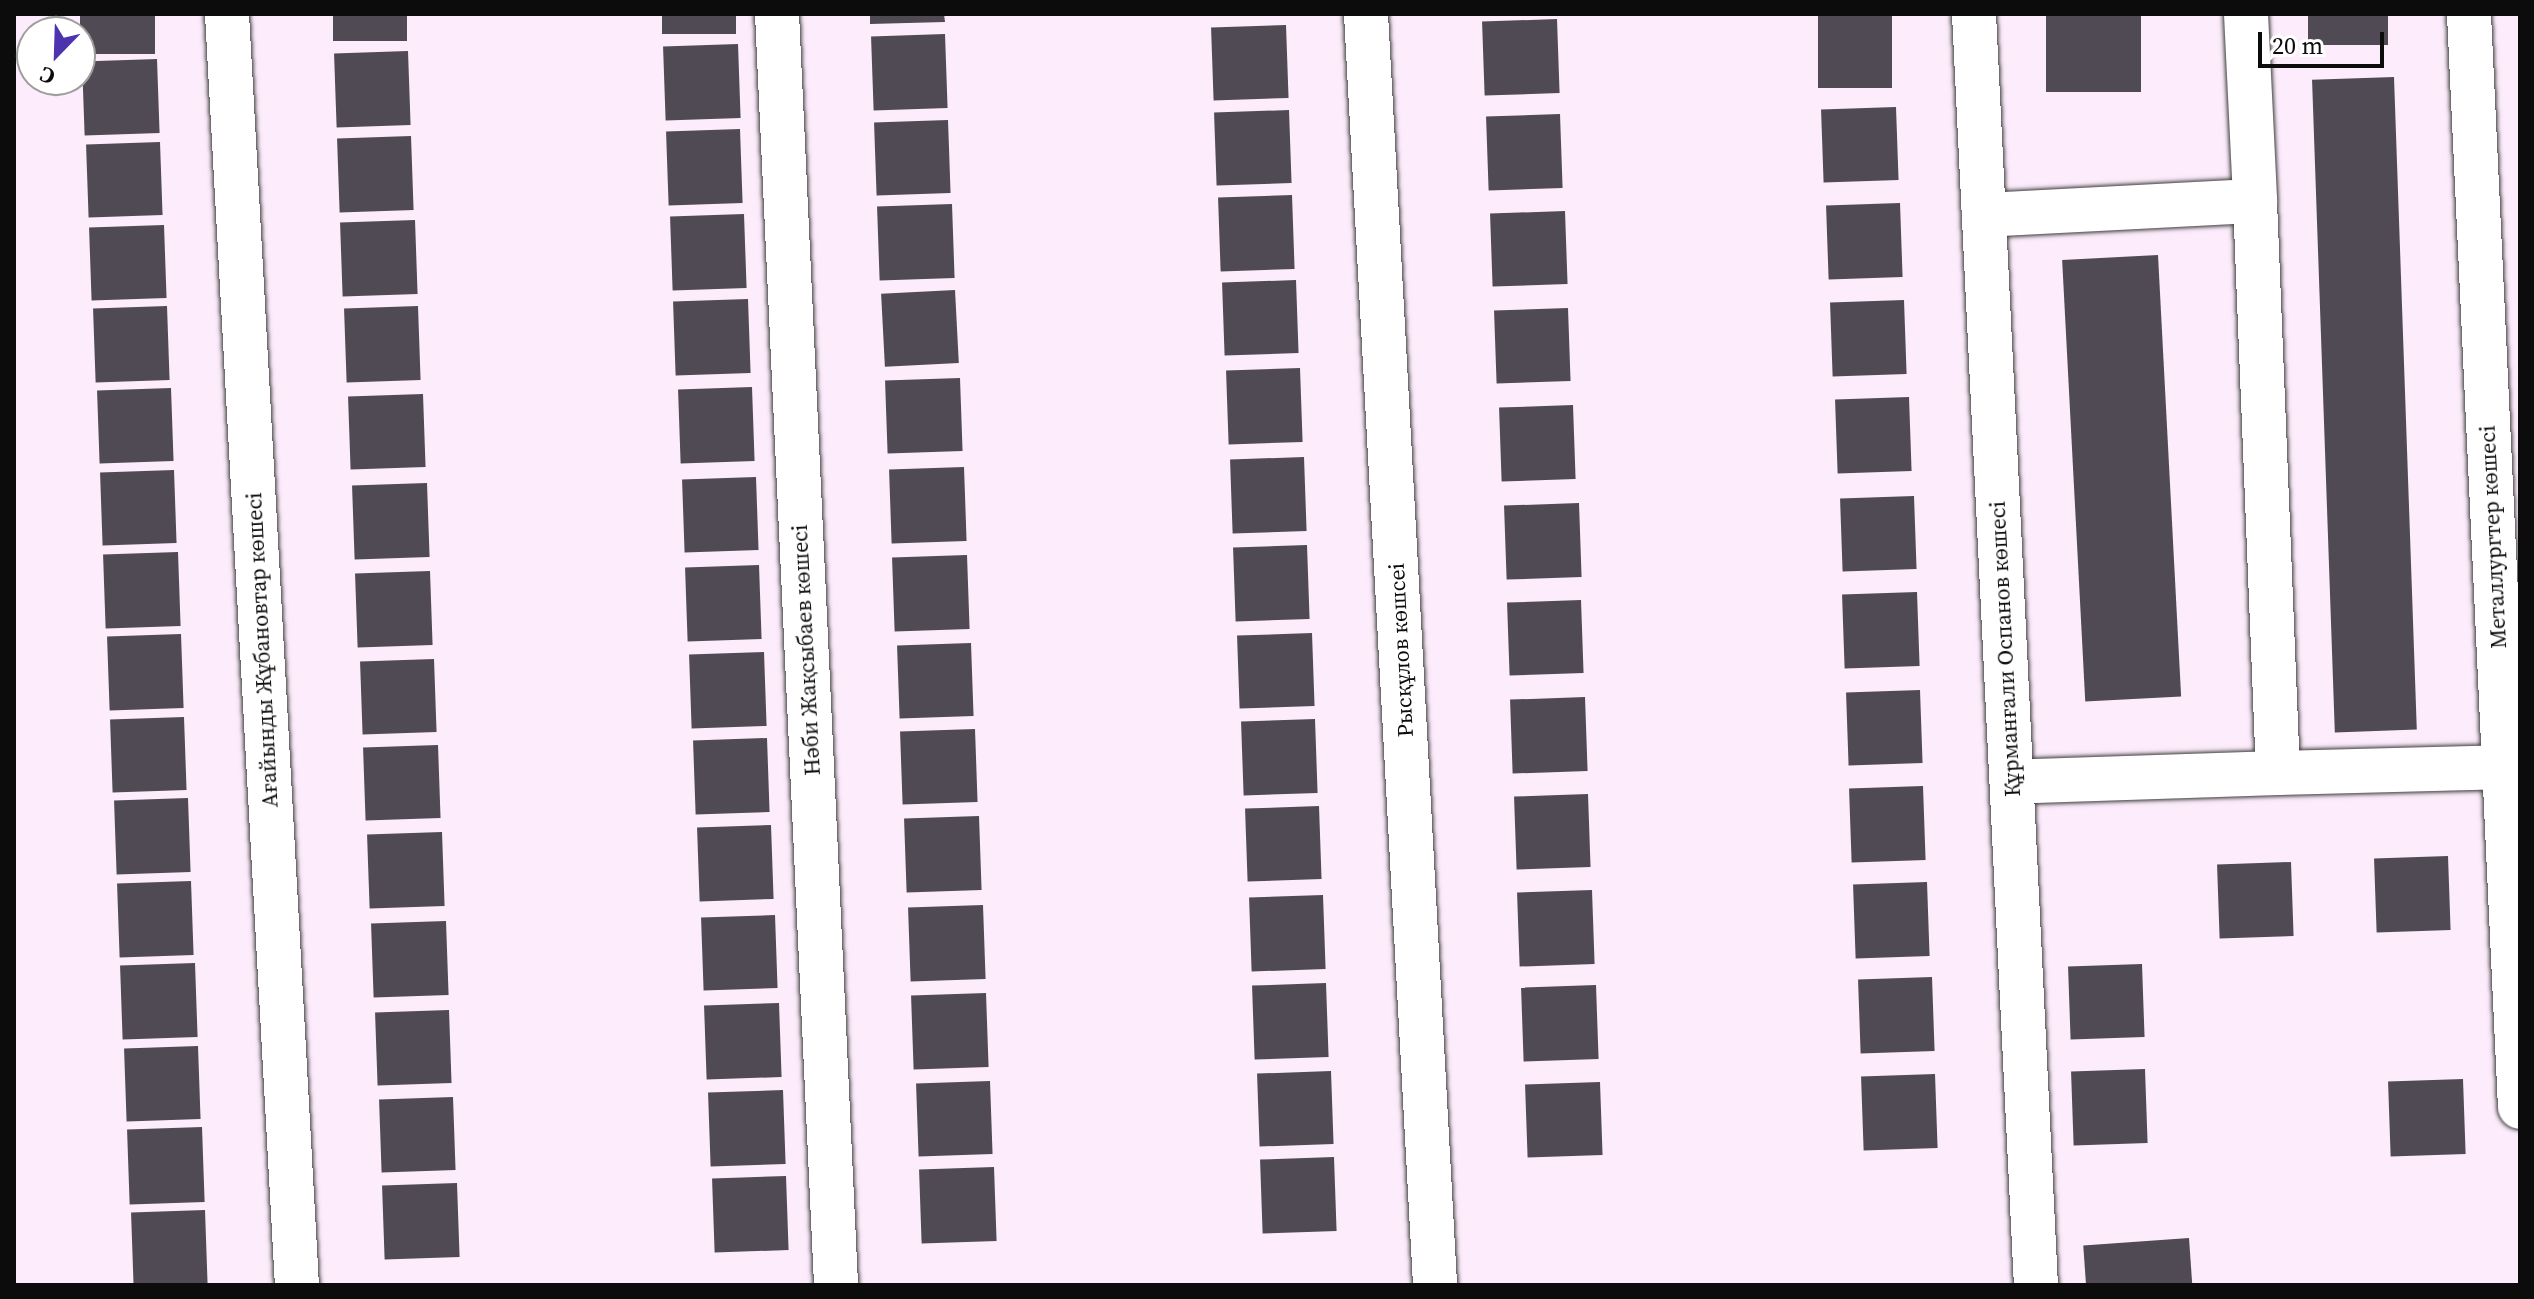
<!DOCTYPE html>
<meta charset="utf-8">
<style>
body{margin:0}
#map{position:relative;width:2534px;height:1299px;overflow:hidden;background:#fdedfc;font-family:"Source Serif 4",serif}
div>[style]{position:absolute}
[style*='--x']{left:calc(var(--x)*1px);top:calc(var(--y)*1px);width:calc(var(--w)*1px);rotate:calc(var(--a)*1deg)}
.building>*{inset:0;background:#504a54;transform-origin:0 0}
.roads{filter:drop-shadow(0 0 2px #3f3f3f) drop-shadow(0 0 2px #3f3f3f)}
.minor>*{height:44px;margin:-22px;padding:0 22px;transform-origin:22px;border-radius:22px;background:#fff}
span{translate:-50% -50%;white-space:nowrap;text-align:center;line-height:1.15;-webkit-text-stroke:8px #fff;paint-order:stroke}
.street-label{font-size:22px;color:#0c0c0c}
.frame{position:absolute;inset:0;border:16px solid #0c0c0c;pointer-events:none}
.north{position:absolute;left:16px;top:16px;width:80px;height:80px;box-sizing:border-box;background:#fff;border:2px solid #9e9e9e;border-radius:50%;rotate:203deg;font-size:22px;font-weight:700;line-height:32px;text-align:center;color:#0c0c0c}
.north::after{content:'';display:block;margin:auto;width:28px;height:36px;background:#4d33ae;clip-path:polygon(50% 0,100% 100%,50% 72%,0 100%)}
.scale{position:absolute;left:2258px;top:32px;width:126px;height:36px;box-sizing:border-box;border:4px solid #0c0c0c;border-top:0;padding-left:10px;font-size:24px;line-height:28px;white-space:nowrap;color:#0c0c0c;-webkit-text-stroke:6px #fff;paint-order:stroke}
</style>
<div id="map">
<div class="building">
<div style="left:80px;top:14px;width:75px;height:40px"></div>
<div style="left:333px;top:14px;width:74px;height:27px"></div>
<div style="left:662px;top:14px;width:74px;height:20px"></div>
<div style="clip-path:polygon(870px 14px,944px 14px,945px 22px,870px 24px)"></div>
<div style="left:1818px;top:14px;width:74px;height:74px"></div>
<div style="left:2046px;top:14px;width:95px;height:78px"></div>
<div style="left:2308px;top:14px;width:80px;height:31px"></div>
<div style="left:1557px;top:19px;width:74px;height:75px;rotate:88deg"></div>
<div style="left:1286px;top:25px;width:73px;height:75px;rotate:88deg"></div>
<div style="left:945px;top:34px;width:74px;height:74px;rotate:88deg"></div>
<div style="left:738px;top:44px;width:74px;height:75px;rotate:88deg"></div>
<div style="left:408px;top:51px;width:74px;height:74px;rotate:88deg"></div>
<div style="left:157px;top:59px;width:74px;height:75px;rotate:88deg"></div>
<div style="left:2394px;top:77px;width:653px;height:82px;rotate:88deg"></div>
<div style="left:1896px;top:107px;width:73px;height:75px;rotate:88deg"></div>
<div style="left:1289px;top:110px;width:73px;height:75px;rotate:88deg"></div>
<div style="left:1560px;top:114px;width:74px;height:74px;rotate:88deg"></div>
<div style="left:948px;top:120px;width:73px;height:74px;rotate:88deg"></div>
<div style="left:740px;top:129px;width:74px;height:74px;rotate:88deg"></div>
<div style="left:411px;top:136px;width:74px;height:74px;rotate:88deg"></div>
<div style="left:160px;top:142px;width:73px;height:74px;rotate:88deg"></div>
<div style="left:1292px;top:195px;width:74px;height:74px;rotate:88deg"></div>
<div style="left:1900px;top:203px;width:74px;height:74px;rotate:88deg"></div>
<div style="left:952px;top:204px;width:74px;height:75px;rotate:88deg"></div>
<div style="left:1565px;top:211px;width:73px;height:75px;rotate:88deg"></div>
<div style="left:744px;top:214px;width:74px;height:74px;rotate:88deg"></div>
<div style="left:415px;top:220px;width:74px;height:75px;rotate:88deg"></div>
<div style="left:164px;top:225px;width:73px;height:75px;rotate:88deg"></div>
<div style="left:2158px;top:255px;width:442px;height:96px;rotate:87deg"></div>
<div style="left:1296px;top:280px;width:73px;height:74px;rotate:88deg"></div>
<div style="left:955px;top:290px;width:73px;height:74px;rotate:87deg"></div>
<div style="left:748px;top:299px;width:74px;height:75px;rotate:88deg"></div>
<div style="left:1904px;top:300px;width:74px;height:74px;rotate:88deg"></div>
<div style="left:167px;top:306px;width:74px;height:74px;rotate:88deg"></div>
<div style="left:418px;top:306px;width:74px;height:74px;rotate:88deg"></div>
<div style="left:1568px;top:308px;width:73px;height:74px;rotate:88deg"></div>
<div style="left:1300px;top:368px;width:74px;height:74px;rotate:88deg"></div>
<div style="left:960px;top:378px;width:73px;height:75px;rotate:88deg"></div>
<div style="left:752px;top:387px;width:74px;height:74px;rotate:88deg"></div>
<div style="left:171px;top:388px;width:73px;height:74px;rotate:88deg"></div>
<div style="left:423px;top:394px;width:73px;height:75px;rotate:88deg"></div>
<div style="left:1909px;top:397px;width:74px;height:74px;rotate:88deg"></div>
<div style="left:1573px;top:405px;width:74px;height:74px;rotate:88deg"></div>
<div style="left:1304px;top:457px;width:74px;height:74px;rotate:88deg"></div>
<div style="left:964px;top:467px;width:74px;height:75px;rotate:88deg"></div>
<div style="left:174px;top:470px;width:73px;height:74px;rotate:88deg"></div>
<div style="left:756px;top:477px;width:73px;height:74px;rotate:88deg"></div>
<div style="left:427px;top:483px;width:74px;height:75px;rotate:88deg"></div>
<div style="left:1914px;top:496px;width:73px;height:74px;rotate:88deg"></div>
<div style="left:1579px;top:503px;width:74px;height:75px;rotate:88deg"></div>
<div style="left:1307px;top:545px;width:74px;height:74px;rotate:88deg"></div>
<div style="left:178px;top:552px;width:74px;height:75px;rotate:88deg"></div>
<div style="left:967px;top:555px;width:74px;height:75px;rotate:88deg"></div>
<div style="left:759px;top:565px;width:74px;height:74px;rotate:88deg"></div>
<div style="left:430px;top:571px;width:74px;height:75px;rotate:88deg"></div>
<div style="left:1917px;top:592px;width:74px;height:75px;rotate:88deg"></div>
<div style="left:1581px;top:600px;width:73px;height:74px;rotate:88deg"></div>
<div style="left:1312px;top:633px;width:73px;height:75px;rotate:88deg"></div>
<div style="left:181px;top:634px;width:74px;height:74px;rotate:88deg"></div>
<div style="left:971px;top:643px;width:73px;height:74px;rotate:88deg"></div>
<div style="left:764px;top:652px;width:74px;height:75px;rotate:88deg"></div>
<div style="left:434px;top:659px;width:73px;height:74px;rotate:88deg"></div>
<div style="left:1920px;top:690px;width:73px;height:74px;rotate:88deg"></div>
<div style="left:1585px;top:697px;width:74px;height:75px;rotate:88deg"></div>
<div style="left:184px;top:717px;width:73px;height:74px;rotate:88deg"></div>
<div style="left:1315px;top:719px;width:74px;height:74px;rotate:88deg"></div>
<div style="left:975px;top:729px;width:73px;height:75px;rotate:88deg"></div>
<div style="left:767px;top:738px;width:74px;height:74px;rotate:88deg"></div>
<div style="left:438px;top:745px;width:73px;height:75px;rotate:88deg"></div>
<div style="left:1923px;top:786px;width:74px;height:74px;rotate:88deg"></div>
<div style="left:1588px;top:794px;width:73px;height:74px;rotate:88deg"></div>
<div style="left:188px;top:798px;width:74px;height:74px;rotate:88deg"></div>
<div style="left:1319px;top:806px;width:73px;height:74px;rotate:88deg"></div>
<div style="left:979px;top:816px;width:74px;height:75px;rotate:88deg"></div>
<div style="left:771px;top:825px;width:74px;height:74px;rotate:88deg"></div>
<div style="left:442px;top:832px;width:74px;height:75px;rotate:88deg"></div>
<div style="left:2448px;top:856px;width:74px;height:74px;rotate:88deg"></div>
<div style="left:2291px;top:862px;width:74px;height:74px;rotate:88deg"></div>
<div style="left:191px;top:881px;width:74px;height:74px;rotate:88deg"></div>
<div style="left:1927px;top:882px;width:74px;height:74px;rotate:88deg"></div>
<div style="left:1592px;top:890px;width:74px;height:75px;rotate:88deg"></div>
<div style="left:1323px;top:895px;width:74px;height:74px;rotate:88deg"></div>
<div style="left:983px;top:905px;width:74px;height:75px;rotate:88deg"></div>
<div style="left:775px;top:915px;width:73px;height:74px;rotate:88deg"></div>
<div style="left:446px;top:921px;width:74px;height:75px;rotate:88deg"></div>
<div style="left:195px;top:963px;width:74px;height:75px;rotate:88deg"></div>
<div style="left:2142px;top:964px;width:73px;height:74px;rotate:88deg"></div>
<div style="left:1932px;top:977px;width:74px;height:74px;rotate:88deg"></div>
<div style="left:1326px;top:983px;width:74px;height:74px;rotate:88deg"></div>
<div style="left:1596px;top:985px;width:74px;height:75px;rotate:88deg"></div>
<div style="left:986px;top:993px;width:74px;height:75px;rotate:88deg"></div>
<div style="left:779px;top:1003px;width:74px;height:75px;rotate:88deg"></div>
<div style="left:449px;top:1010px;width:73px;height:74px;rotate:88deg"></div>
<div style="left:198px;top:1046px;width:73px;height:74px;rotate:88deg"></div>
<div style="left:2145px;top:1069px;width:74px;height:74px;rotate:88deg"></div>
<div style="left:1331px;top:1071px;width:73px;height:74px;rotate:88deg"></div>
<div style="left:1935px;top:1074px;width:74px;height:74px;rotate:88deg"></div>
<div style="left:2463px;top:1079px;width:75px;height:75px;rotate:88deg"></div>
<div style="left:990px;top:1081px;width:73px;height:74px;rotate:88deg"></div>
<div style="left:1600px;top:1082px;width:73px;height:75px;rotate:88deg"></div>
<div style="left:783px;top:1090px;width:74px;height:75px;rotate:88deg"></div>
<div style="left:453px;top:1097px;width:73px;height:74px;rotate:88deg"></div>
<div style="left:202px;top:1127px;width:75px;height:75px;rotate:88deg"></div>
<div style="left:1334px;top:1157px;width:74px;height:74px;rotate:88deg"></div>
<div style="left:994px;top:1167px;width:74px;height:75px;rotate:88deg"></div>
<div style="left:786px;top:1176px;width:74px;height:74px;rotate:88deg"></div>
<div style="left:457px;top:1183px;width:74px;height:75px;rotate:88deg"></div>
<div style="left:205px;top:1210px;width:73px;height:74px;rotate:88deg"></div>
<div style="left:2189px;top:1238px;width:47px;height:106px;rotate:86deg"></div>
</div>
<div class="roads">
<div class="minor">
<div style="--x:227;--y:14;--w:1273;--a:86.85"></div>
<div style="--x:777;--y:14;--w:1272;--a:87.34"></div>
<div style="--x:1366;--y:14;--w:1273;--a:86.89"></div>
<div style="--x:1974;--y:14;--w:1273;--a:87.21"></div>
<div style="--x:2246;--y:14;--w:187;--a:87.2"></div>
<div style="--x:2469;--y:14;--w:1094;--a:87.33"></div>
<div style="--x:1984;--y:215;--w:271;--a:-3"></div>
<div style="--x:2255;--y:201;--w:572;--a:87.7"></div>
<div style="--x:2278;--y:773;--w:266;--a:178.1"></div>
<div style="--x:2278;--y:773;--w:226;--a:-1.5"></div>
</div>
</div>
<div class="street-label">
<span style="left:2493px;top:537px;rotate:-93deg">Металлургтер көшесі</span>
<span style="left:2005px;top:649px;rotate:-93deg">Құрманғали Оспанов көшесі</span>
<span style="left:262px;top:650px;rotate:-93deg">Ағайынды Жұбановтар көшесі</span>
<span style="left:806px;top:650px;rotate:-93deg">Нәби Жақсыбаев көшесі</span>
<span style="left:1401px;top:650px;rotate:-93deg">Рысқұлов көшсеі</span>
</div>
<div class="frame"></div>
<div class="north">С</div>
<div class="scale">20 m</div>
</div>
